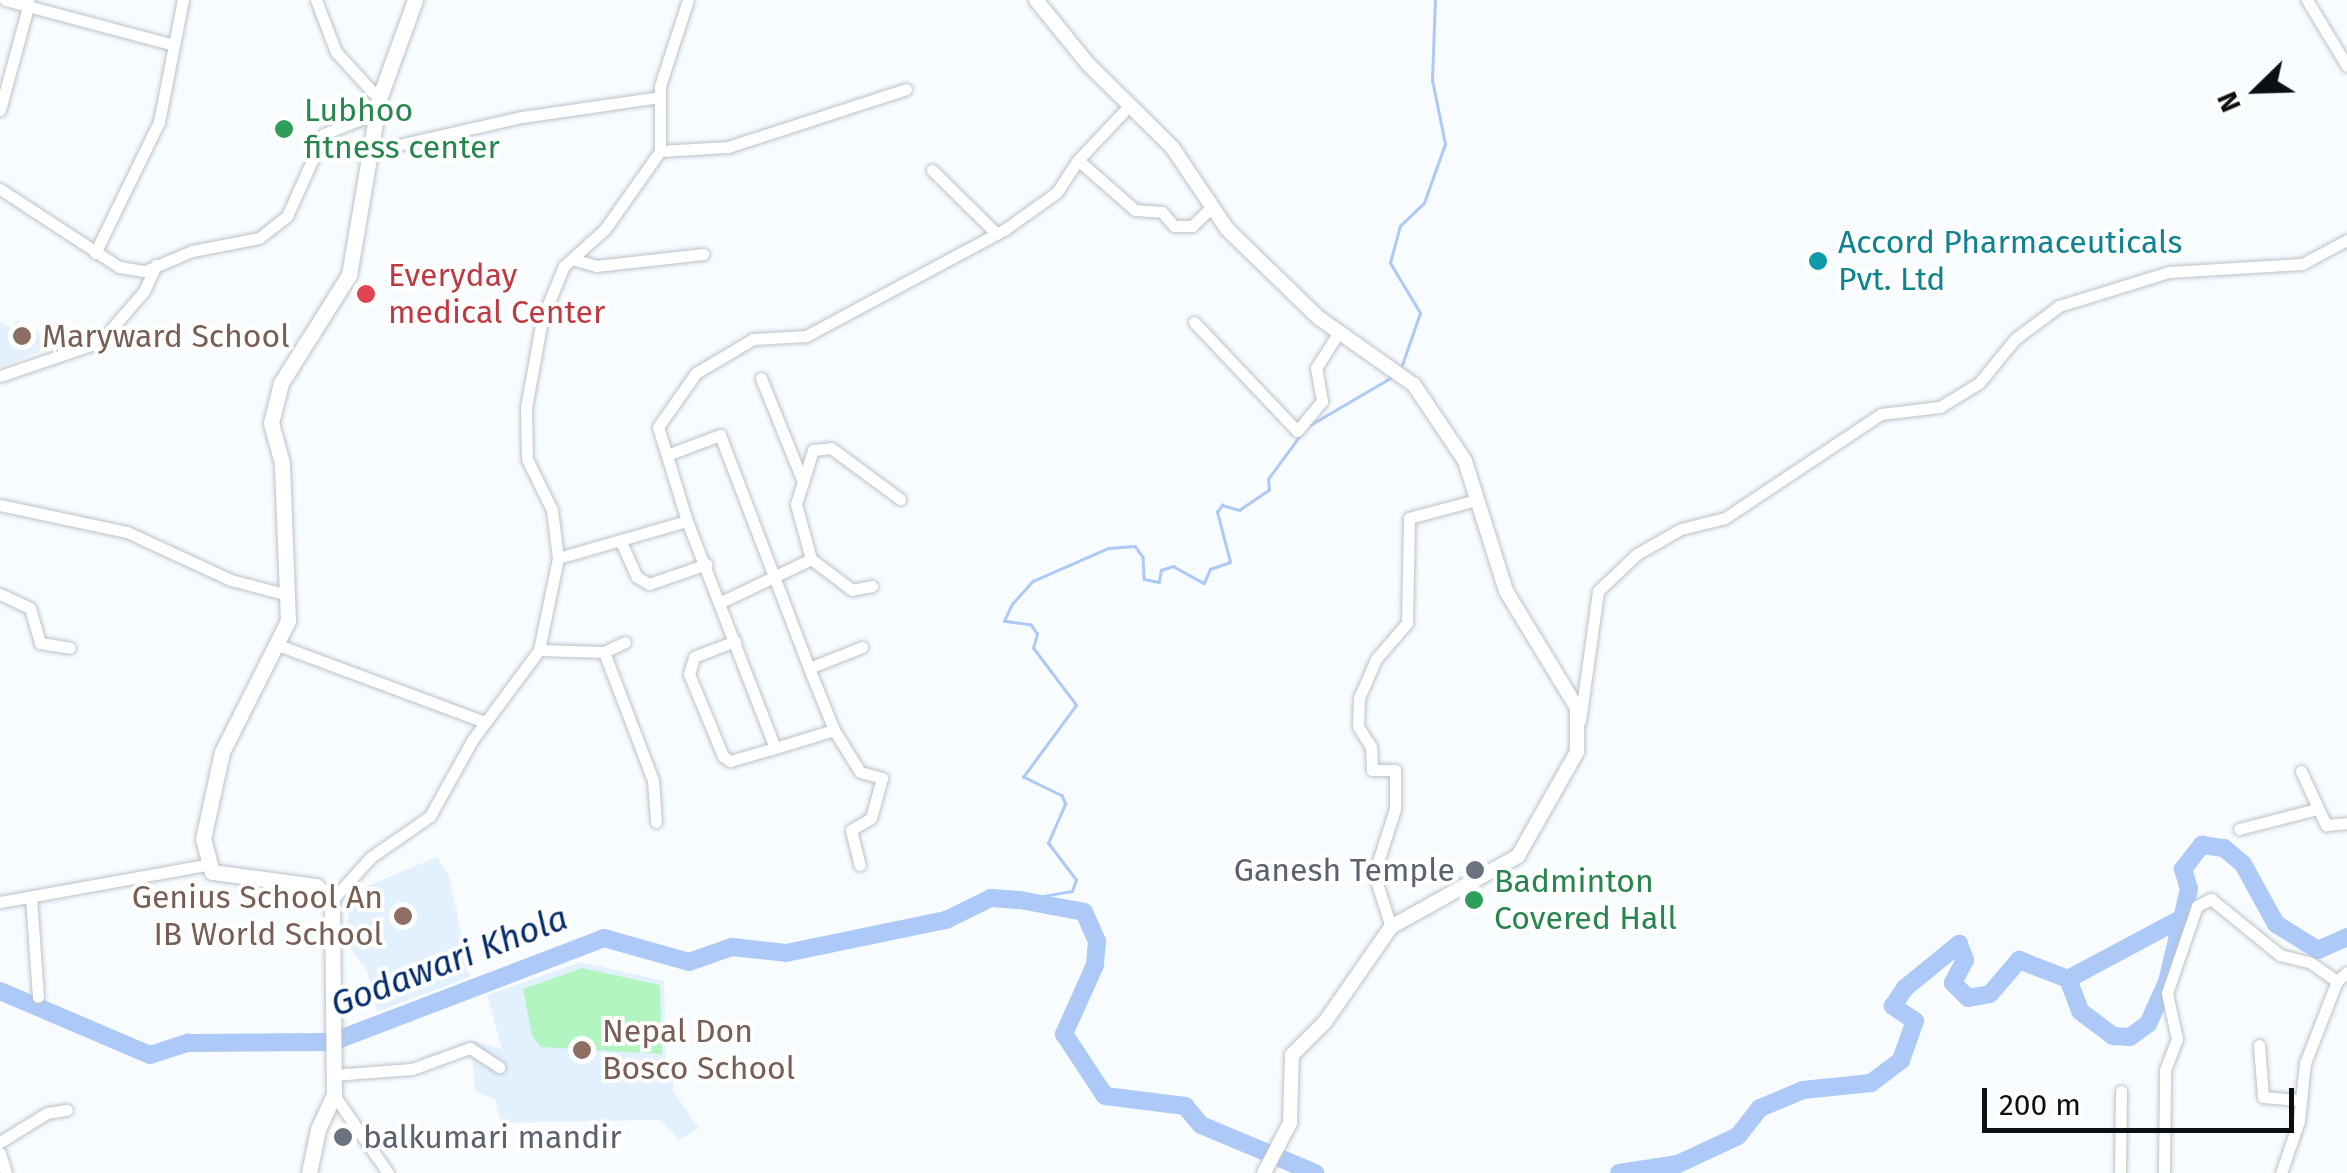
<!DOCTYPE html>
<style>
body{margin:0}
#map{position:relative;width:2347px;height:1173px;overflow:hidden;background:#f8fcff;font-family:"Fira Sans",sans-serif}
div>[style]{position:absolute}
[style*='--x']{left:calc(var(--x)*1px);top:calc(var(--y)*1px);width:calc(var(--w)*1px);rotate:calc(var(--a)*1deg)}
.built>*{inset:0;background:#e3f1ff}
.green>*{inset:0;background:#b2f5c0}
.stream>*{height:2.5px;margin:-1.25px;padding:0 1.25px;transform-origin:1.25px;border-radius:1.25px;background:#adc9f8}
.river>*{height:18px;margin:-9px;padding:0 9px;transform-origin:9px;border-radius:9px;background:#adc9f8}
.roads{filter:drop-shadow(0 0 2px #bac2ca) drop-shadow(0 0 2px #bac2ca)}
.minor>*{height:11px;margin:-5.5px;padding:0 5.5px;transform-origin:5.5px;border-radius:5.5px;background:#fff}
.tertiary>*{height:14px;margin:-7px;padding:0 7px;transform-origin:7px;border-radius:7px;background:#fff}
.secondary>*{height:15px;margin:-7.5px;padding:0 7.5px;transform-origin:7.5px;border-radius:7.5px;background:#fff}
.dots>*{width:28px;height:28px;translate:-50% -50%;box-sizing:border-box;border:5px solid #fff;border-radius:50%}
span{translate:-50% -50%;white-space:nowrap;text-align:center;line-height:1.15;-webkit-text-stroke:8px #fff;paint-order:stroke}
.leisure-label{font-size:32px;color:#27864d}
.left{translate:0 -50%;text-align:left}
.culture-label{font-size:32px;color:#0d838f}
.health-label{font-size:32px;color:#be3a42}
.education-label{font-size:32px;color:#785e54}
.right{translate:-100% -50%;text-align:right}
.worship-label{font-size:32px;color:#5b616d}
.water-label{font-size:35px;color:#052c6d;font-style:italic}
.north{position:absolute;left:2207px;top:40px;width:100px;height:100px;-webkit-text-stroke:8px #fff;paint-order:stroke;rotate:247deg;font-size:28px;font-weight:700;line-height:40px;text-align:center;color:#0d1012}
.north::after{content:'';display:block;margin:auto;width:35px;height:45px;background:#0d1012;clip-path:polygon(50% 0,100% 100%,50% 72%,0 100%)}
.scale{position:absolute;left:1982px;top:1088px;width:312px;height:45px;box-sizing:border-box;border:5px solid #0d1012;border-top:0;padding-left:12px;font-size:30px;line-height:35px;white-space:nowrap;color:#0d1012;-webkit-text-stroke:8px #fff;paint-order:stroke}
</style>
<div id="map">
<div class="built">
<div style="clip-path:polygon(17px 320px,59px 344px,0 367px,0 321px,10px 328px)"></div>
<div style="clip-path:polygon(437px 857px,449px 876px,470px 977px,377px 1012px,367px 970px,344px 940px,353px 892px)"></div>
<div style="clip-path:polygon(581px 962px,664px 981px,666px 1059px,673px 1060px,673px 1091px,699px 1128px,679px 1140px,661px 1120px,501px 1123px,495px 1099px,475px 1092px,471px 1040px,502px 1049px,487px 995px)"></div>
</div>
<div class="green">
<div style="clip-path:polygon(582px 968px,660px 985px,662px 1054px,541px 1047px,532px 1036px,523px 989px)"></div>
</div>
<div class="stream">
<div style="--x:1401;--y:368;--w:58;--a:-70.9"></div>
<div style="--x:1420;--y:313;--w:58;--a:-121"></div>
<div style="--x:1390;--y:263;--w:38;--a:-75"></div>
<div style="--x:1400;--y:226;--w:33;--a:-44"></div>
<div style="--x:1424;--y:203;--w:63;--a:-70.4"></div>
<div style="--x:1445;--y:144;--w:65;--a:-101.5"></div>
<div style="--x:1432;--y:80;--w:80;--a:-87.9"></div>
<div style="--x:1310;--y:425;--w:95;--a:-30.3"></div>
<div style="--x:1020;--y:900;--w:53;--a:-9.8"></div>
<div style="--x:1072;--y:891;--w:12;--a:-70"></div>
<div style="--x:1076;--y:880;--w:46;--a:-127.1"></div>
<div style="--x:1048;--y:843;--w:43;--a:-66.4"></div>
<div style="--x:1065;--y:804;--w:9;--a:-111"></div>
<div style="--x:1062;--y:796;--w:43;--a:-154"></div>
<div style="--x:1023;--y:777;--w:89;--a:-53.6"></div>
<div style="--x:1076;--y:705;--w:71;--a:-127"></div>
<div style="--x:1033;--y:648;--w:15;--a:-74"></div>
<div style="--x:1037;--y:634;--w:11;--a:-124"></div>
<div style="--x:1031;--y:625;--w:27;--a:-172"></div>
<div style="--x:1004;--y:621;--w:19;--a:-65"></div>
<div style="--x:1012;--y:604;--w:31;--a:-48"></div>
<div style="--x:1033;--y:581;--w:82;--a:-23.7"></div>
<div style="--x:1108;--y:548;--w:27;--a:-4"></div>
<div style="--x:1135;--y:546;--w:14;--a:54"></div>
<div style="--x:1143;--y:557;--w:22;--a:87"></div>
<div style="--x:1144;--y:579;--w:15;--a:11"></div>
<div style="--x:1159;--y:582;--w:12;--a:-81"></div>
<div style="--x:1161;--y:570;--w:13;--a:-18"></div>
<div style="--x:1173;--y:566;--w:35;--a:29"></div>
<div style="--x:1204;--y:583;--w:15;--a:-67"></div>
<div style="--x:1210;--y:569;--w:21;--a:-19"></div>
<div style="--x:1230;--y:562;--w:52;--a:-104.6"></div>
<div style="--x:1217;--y:512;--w:9;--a:-54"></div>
<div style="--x:1222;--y:505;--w:18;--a:16"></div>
<div style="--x:1239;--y:510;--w:36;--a:-34"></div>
<div style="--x:1269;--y:490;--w:11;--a:-95"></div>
<div style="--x:1268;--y:479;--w:56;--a:-53.7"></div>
</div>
<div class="river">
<div style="--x:2068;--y:979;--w:132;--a:-28.1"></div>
<div style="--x:0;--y:991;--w:163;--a:23.1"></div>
<div style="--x:150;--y:1055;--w:40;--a:-18"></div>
<div style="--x:188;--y:1043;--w:144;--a:-0.4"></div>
<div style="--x:332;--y:1042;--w:291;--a:-20.9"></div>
<div style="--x:604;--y:938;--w:88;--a:15.8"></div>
<div style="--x:689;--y:962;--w:46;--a:-19.2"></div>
<div style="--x:732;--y:947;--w:54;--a:6.3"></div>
<div style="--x:786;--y:953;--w:163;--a:-11.7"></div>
<div style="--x:946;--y:920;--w:50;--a:-26.1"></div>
<div style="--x:991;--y:898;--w:29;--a:4"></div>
<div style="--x:1020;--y:900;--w:65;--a:10.6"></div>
<div style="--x:1084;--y:912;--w:32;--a:66"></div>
<div style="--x:1097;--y:941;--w:24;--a:95"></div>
<div style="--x:1095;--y:965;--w:76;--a:114.2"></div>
<div style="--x:1064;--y:1034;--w:74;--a:56.5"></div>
<div style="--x:1105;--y:1096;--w:81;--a:7.1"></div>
<div style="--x:1185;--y:1106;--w:25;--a:50"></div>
<div style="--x:1201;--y:1125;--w:124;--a:22.8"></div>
<div style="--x:1619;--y:1173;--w:60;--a:-8.7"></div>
<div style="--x:1678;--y:1164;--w:66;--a:-25"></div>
<div style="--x:1738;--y:1136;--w:36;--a:-52"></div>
<div style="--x:1760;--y:1108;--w:47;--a:-22.7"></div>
<div style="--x:1803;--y:1090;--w:68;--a:-5.9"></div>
<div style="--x:1871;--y:1083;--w:38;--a:-37"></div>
<div style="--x:1901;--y:1060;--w:41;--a:-70.3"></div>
<div style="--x:1915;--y:1021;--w:27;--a:-146"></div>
<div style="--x:1893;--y:1006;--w:22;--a:-56"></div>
<div style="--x:1905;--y:988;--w:70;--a:-39.2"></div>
<div style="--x:1959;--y:944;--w:17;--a:69"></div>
<div style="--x:1965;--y:960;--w:26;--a:118"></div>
<div style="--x:1953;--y:983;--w:21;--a:45"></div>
<div style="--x:1968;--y:998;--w:22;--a:-10"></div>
<div style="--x:1990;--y:994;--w:45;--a:-49.5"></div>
<div style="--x:2019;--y:960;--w:53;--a:21.2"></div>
<div style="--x:2068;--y:979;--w:34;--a:69"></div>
<div style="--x:2080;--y:1011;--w:41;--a:37.1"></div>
<div style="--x:2113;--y:1036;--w:17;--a:3"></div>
<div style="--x:2130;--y:1037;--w:22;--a:-36"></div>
<div style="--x:2148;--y:1024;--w:46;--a:-65.7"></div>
<div style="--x:2167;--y:982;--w:96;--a:-76.7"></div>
<div style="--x:2189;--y:889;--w:21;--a:-107"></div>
<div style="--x:2183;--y:869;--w:31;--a:-52"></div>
<div style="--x:2202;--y:845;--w:22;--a:8"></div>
<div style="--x:2224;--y:848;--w:25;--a:40"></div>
<div style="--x:2243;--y:864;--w:68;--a:61.2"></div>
<div style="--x:2276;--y:924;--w:49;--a:31.8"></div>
<div style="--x:2318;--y:950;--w:32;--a:-24"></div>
</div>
<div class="roads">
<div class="minor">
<div style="--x:5;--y:0;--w:175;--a:14.9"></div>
<div style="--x:2307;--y:0;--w:77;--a:58.8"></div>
<div style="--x:0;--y:110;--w:111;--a:-74.8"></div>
<div style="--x:372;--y:151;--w:154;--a:-12.8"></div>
<div style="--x:522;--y:117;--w:139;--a:-8.2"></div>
<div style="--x:660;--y:151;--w:68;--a:-3.4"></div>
<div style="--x:728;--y:147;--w:187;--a:-18"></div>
<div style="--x:1078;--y:160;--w:76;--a:41.3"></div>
<div style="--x:1135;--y:210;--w:27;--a:4"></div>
<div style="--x:1162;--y:212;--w:18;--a:49"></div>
<div style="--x:1174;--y:226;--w:18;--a:0"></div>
<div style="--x:1192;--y:226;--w:29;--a:-44"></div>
<div style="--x:932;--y:170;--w:91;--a:44.6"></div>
<div style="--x:0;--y:189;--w:142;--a:33.2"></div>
<div style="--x:119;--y:267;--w:26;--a:9"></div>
<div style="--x:145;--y:271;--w:51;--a:-23.1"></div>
<div style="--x:192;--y:251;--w:68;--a:-11"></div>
<div style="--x:259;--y:238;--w:36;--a:-38"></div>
<div style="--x:287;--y:216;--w:90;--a:-65.7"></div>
<div style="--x:324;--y:134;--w:51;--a:-22"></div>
<div style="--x:371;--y:115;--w:18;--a:-63"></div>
<div style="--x:379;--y:99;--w:64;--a:-132.5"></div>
<div style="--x:336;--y:52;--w:56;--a:-111"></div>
<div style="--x:95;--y:253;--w:146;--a:-64"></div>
<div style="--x:159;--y:122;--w:124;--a:-78.9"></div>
<div style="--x:572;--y:259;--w:25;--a:16"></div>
<div style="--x:596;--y:266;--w:108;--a:-6.4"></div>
<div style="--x:1194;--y:322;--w:150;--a:46.6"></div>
<div style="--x:1297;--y:431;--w:39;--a:-50"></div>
<div style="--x:1322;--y:401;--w:34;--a:-100"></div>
<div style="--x:1316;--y:368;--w:43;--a:-57.4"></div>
<div style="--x:0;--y:376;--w:106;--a:-18.8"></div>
<div style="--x:100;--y:342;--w:67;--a:-49.2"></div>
<div style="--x:144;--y:291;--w:29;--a:-65"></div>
<div style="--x:761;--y:378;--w:112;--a:68"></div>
<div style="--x:667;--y:455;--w:57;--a:-20.7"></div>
<div style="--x:720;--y:435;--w:249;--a:69.1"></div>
<div style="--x:0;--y:505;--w:130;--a:12"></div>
<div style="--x:127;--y:532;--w:115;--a:24.8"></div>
<div style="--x:231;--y:580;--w:59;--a:14.7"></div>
<div style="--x:687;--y:521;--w:98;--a:-107.1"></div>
<div style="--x:658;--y:427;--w:66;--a:-54.9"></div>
<div style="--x:696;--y:373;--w:66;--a:-30.8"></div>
<div style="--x:753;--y:339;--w:53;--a:-3.2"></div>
<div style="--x:806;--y:336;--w:225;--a:-28.2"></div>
<div style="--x:1004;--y:230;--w:65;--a:-35.6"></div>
<div style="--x:1057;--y:192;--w:38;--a:-57"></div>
<div style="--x:1078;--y:160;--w:76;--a:-46.6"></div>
<div style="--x:622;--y:544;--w:36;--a:66"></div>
<div style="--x:637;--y:577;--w:14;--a:30"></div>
<div style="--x:649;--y:584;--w:61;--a:-19"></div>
<div style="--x:558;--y:558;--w:134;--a:-16"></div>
<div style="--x:687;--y:521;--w:243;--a:68.8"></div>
<div style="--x:775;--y:748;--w:62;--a:-17"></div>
<div style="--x:834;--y:730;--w:67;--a:-112"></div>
<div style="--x:809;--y:668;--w:57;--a:-21.6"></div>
<div style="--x:872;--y:586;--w:20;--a:169"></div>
<div style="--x:852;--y:590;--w:51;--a:-142.9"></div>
<div style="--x:811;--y:559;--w:57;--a:-105.3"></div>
<div style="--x:796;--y:504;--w:57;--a:-72.5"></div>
<div style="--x:813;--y:450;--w:18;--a:-6"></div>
<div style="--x:831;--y:448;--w:86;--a:36.5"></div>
<div style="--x:0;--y:594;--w:33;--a:25"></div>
<div style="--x:30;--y:608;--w:36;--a:74"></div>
<div style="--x:40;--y:643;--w:30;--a:9"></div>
<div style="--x:721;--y:602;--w:100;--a:-25.5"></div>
<div style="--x:735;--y:641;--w:44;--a:158.7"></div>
<div style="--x:694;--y:657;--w:18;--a:106"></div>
<div style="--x:689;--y:674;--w:89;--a:67.5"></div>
<div style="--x:723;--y:756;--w:9;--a:36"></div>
<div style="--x:730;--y:761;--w:47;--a:-16.1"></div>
<div style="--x:278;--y:645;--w:221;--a:20.4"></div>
<div style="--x:539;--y:650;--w:65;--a:1.8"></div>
<div style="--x:604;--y:652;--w:23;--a:-25"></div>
<div style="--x:604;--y:652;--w:137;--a:69.1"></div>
<div style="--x:653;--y:780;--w:42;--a:85.9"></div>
<div style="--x:1580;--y:721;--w:131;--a:-82.1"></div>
<div style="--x:1598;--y:591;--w:54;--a:-43.5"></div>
<div style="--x:1637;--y:554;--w:51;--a:-29.6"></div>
<div style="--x:1681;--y:529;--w:45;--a:-14"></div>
<div style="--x:1725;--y:518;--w:187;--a:-33.7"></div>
<div style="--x:1881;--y:414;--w:59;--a:-6.8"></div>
<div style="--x:1940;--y:407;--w:46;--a:-31.6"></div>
<div style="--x:1979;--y:383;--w:57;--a:-50.7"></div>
<div style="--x:2015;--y:339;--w:55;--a:-36.9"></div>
<div style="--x:2059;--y:306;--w:115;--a:-17.2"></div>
<div style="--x:2169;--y:272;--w:133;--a:-3.4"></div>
<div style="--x:2302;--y:264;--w:51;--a:-28.1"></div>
<div style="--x:834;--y:730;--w:49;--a:58.2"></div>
<div style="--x:860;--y:772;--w:23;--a:15"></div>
<div style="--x:882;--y:778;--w:41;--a:105.4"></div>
<div style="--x:871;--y:818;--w:23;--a:149"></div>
<div style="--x:851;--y:830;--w:36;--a:76"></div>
<div style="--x:2301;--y:771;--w:60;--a:65.2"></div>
<div style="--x:2326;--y:825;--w:21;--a:-5"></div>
<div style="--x:2239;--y:829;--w:81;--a:-14.4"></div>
<div style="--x:31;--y:897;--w:100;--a:86"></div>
<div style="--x:332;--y:900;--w:58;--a:-47.8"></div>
<div style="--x:371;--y:857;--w:72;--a:-34.8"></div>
<div style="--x:430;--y:816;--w:88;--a:-60.8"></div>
<div style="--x:473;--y:739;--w:111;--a:-53.4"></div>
<div style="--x:539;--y:650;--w:94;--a:-78.3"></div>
<div style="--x:558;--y:558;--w:48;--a:-97.1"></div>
<div style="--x:552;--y:510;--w:57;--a:-116.1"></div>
<div style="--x:527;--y:459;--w:51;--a:-91.1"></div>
<div style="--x:526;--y:408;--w:90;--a:-79.8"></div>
<div style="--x:542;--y:319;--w:57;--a:-67.5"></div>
<div style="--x:564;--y:266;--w:55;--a:-42.1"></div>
<div style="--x:605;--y:229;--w:95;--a:-54.8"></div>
<div style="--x:660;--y:151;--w:65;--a:-90"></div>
<div style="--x:660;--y:86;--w:90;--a:-72"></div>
<div style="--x:0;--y:902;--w:209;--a:-10.2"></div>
<div style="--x:1391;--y:927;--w:56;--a:-107.8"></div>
<div style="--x:1374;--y:874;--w:68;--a:-72.1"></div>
<div style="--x:1395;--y:809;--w:39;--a:-90"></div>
<div style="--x:1395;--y:770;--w:23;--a:180"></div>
<div style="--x:1372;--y:770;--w:23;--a:-92"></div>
<div style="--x:1371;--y:747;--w:25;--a:-122"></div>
<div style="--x:1358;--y:726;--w:28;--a:-88"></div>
<div style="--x:1359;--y:698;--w:43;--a:-66.4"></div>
<div style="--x:1376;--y:659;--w:48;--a:-49.3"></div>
<div style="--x:1407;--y:623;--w:105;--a:-88.9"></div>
<div style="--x:1409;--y:518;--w:69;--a:-15"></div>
<div style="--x:2259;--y:1045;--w:52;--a:85.6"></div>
<div style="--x:2263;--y:1097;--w:38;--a:5"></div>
<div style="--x:333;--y:1075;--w:79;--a:-4.3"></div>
<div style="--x:412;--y:1069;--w:62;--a:-19.9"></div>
<div style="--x:470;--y:1048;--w:35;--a:33"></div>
<div style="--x:334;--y:1095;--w:95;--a:55.3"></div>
<div style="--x:0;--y:1142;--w:55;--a:-31.7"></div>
<div style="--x:47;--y:1113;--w:20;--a:-9"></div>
<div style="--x:0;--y:1153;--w:21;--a:73"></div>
<div style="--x:2120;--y:1173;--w:82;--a:-89.3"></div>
<div style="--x:2164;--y:1173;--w:103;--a:-89.4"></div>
<div style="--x:2165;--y:1070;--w:33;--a:-69"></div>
<div style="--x:2177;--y:1039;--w:47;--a:-102.3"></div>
<div style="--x:2167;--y:993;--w:92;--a:-71"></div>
<div style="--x:2197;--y:906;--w:16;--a:-27"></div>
<div style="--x:2211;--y:899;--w:89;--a:39.1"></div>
<div style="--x:2280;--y:955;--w:32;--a:14"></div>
<div style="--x:2311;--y:963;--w:32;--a:35"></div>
<div style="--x:2281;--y:1173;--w:55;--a:-70.9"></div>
<div style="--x:2299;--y:1121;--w:58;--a:-84.1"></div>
<div style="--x:2305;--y:1063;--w:88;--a:-68.7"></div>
<div style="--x:2337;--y:981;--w:13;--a:-42"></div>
</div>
<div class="tertiary">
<div style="--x:1036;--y:0;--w:82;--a:50.9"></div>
<div style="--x:1088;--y:64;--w:118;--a:44.7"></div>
<div style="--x:1172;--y:147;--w:99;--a:56.1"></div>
<div style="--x:1227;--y:229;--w:128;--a:44.1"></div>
<div style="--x:1319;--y:318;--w:116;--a:35.2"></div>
<div style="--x:1414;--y:385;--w:92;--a:56.1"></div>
<div style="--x:1465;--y:461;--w:136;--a:72.5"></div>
<div style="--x:1506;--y:591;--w:137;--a:58.7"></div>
<div style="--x:1577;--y:708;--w:44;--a:90"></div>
<div style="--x:1577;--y:752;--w:120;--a:119.6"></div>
<div style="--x:1518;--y:856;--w:145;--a:150.8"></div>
<div style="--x:1391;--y:927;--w:116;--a:124.8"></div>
<div style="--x:1325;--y:1022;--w:47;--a:135"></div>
<div style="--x:1292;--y:1055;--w:68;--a:91.7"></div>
<div style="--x:1290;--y:1123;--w:56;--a:117.5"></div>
</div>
<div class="secondary">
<div style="--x:309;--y:1173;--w:45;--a:-78.4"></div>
<div style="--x:318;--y:1129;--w:38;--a:-65"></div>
<div style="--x:334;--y:1095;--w:195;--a:-90.6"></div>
<div style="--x:332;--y:900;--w:21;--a:-139"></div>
<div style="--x:316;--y:886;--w:105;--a:-172.3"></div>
<div style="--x:212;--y:872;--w:34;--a:-105"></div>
<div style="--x:203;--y:839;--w:89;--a:-77.7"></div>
<div style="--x:222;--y:752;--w:147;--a:-63.3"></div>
<div style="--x:288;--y:621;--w:158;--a:-92.2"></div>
<div style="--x:282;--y:463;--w:41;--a:-105.4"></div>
<div style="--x:271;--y:423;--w:41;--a:-76"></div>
<div style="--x:281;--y:383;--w:128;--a:-57.8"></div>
<div style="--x:349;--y:275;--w:179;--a:-80.3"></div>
<div style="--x:379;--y:99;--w:105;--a:-70"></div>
</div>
</div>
<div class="dots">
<div style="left:284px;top:129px;background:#2e9e5b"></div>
<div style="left:1818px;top:261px;background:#0f9aa8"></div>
<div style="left:366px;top:294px;background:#e0444e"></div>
<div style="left:22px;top:336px;background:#8d6e63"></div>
<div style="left:1475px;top:870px;background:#6b7280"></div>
<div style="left:1474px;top:900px;background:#2e9e5b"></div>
<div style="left:403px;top:916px;background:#8d6e63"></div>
<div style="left:582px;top:1050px;background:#8d6e63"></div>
<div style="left:343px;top:1137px;background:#6b7280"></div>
</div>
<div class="leisure-label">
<span class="left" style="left:304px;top:129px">Lubhoo<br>fitness center</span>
<span class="left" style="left:1494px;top:900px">Badminton<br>Covered Hall</span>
</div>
<div class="culture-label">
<span class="left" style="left:1838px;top:261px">Accord Pharmaceuticals<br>Pvt. Ltd</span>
</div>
<div class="health-label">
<span class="left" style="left:388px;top:294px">Everyday<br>medical Center</span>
</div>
<div class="education-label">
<span class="left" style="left:42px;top:336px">Maryward School</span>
<span class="right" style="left:383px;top:916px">Genius School An<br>IB World School</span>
<span class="left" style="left:602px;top:1050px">Nepal Don<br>Bosco School</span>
</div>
<div class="worship-label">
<span class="right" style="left:1455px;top:870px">Ganesh Temple</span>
<span class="left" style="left:363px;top:1137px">balkumari mandir</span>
</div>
<div class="water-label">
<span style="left:449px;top:961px;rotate:-21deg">Godawari Khola</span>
</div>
<div class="north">N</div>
<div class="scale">200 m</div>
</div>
